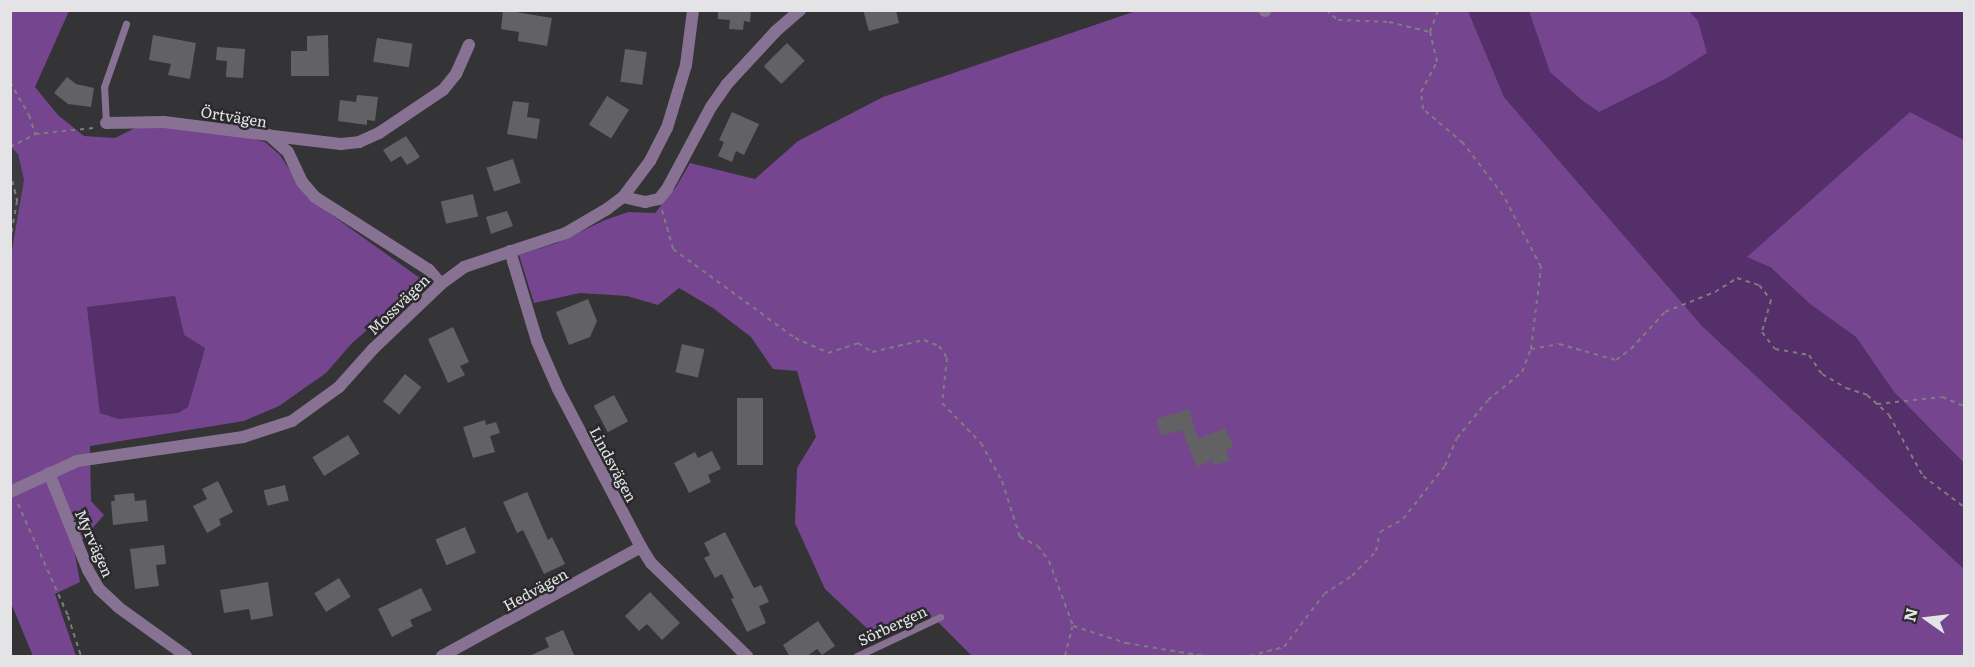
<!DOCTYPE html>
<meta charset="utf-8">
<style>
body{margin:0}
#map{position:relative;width:1975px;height:667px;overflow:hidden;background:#343335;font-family:Literata,serif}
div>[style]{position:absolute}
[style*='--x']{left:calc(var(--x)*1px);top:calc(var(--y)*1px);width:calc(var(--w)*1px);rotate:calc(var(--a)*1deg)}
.built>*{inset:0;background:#3e3a41}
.green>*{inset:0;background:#552f69}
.forest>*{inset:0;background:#76458f}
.building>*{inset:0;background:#626163;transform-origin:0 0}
.path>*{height:2px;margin-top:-1px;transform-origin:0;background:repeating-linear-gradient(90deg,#7d7c7e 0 4.5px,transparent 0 9px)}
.lane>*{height:7px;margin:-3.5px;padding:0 3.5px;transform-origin:3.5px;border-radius:3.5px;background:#877293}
.street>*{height:12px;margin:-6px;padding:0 6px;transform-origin:6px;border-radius:6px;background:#877293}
span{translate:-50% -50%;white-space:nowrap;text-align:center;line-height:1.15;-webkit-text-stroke:5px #2a292b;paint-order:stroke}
.street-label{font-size:15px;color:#e4e3e5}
.frame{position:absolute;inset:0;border:12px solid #e4e3e5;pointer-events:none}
.north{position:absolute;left:1897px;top:589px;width:60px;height:60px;-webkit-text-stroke:4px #2a292b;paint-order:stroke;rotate:284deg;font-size:16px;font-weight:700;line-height:24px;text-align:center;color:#e4e3e5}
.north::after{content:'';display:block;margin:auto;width:21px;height:27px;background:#e4e3e5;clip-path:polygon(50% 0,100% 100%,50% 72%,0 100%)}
</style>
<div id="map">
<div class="built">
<div style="clip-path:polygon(11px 147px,18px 154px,24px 180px,11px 262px)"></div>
</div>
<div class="green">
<div style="clip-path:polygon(1468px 11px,1964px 11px,1964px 140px,1910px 112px,1769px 267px,1810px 304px,1856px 337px,1894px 392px,1964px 463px,1964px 569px,1702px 326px,1504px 97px)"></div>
<div style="clip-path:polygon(175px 296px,184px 335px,205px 347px,188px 407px,178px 413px,119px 419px,100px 413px,87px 307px)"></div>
</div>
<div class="forest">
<div style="clip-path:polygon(evenodd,10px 11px,69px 11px,35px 87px,58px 115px,84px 136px,115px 138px,141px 125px,228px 132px,265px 142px,280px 155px,308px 198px,424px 281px,352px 343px,326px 373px,279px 406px,244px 421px,90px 446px,91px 501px,104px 515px,74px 549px,80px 582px,55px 594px,76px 656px,33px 656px,11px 603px,10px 262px,24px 180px,18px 154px,11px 147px,10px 11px,175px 296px,184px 335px,205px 348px,188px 407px,178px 413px,119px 419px,100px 413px,87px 307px,175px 296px)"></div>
<div style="clip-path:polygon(1136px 11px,1468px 11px,1504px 97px,1702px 326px,1964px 569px,1964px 656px,972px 656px,936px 620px,915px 610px,872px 633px,825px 589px,795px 523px,797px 468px,816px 437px,797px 371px,773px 369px,751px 337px,713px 308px,679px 288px,658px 305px,627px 296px,580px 293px,534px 303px,519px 255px,557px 243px,605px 220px,628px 212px,655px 213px,676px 187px,690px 163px,755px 179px,798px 141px,883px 97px)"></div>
<div style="clip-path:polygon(1529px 11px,1689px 11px,1698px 21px,1707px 53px,1667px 78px,1599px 112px,1583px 101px,1550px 72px)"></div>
<div style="clip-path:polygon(1910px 112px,1964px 140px,1964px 463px,1894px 392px,1856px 337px,1810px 304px,1770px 267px,1747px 257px)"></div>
</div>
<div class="building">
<div style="clip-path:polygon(503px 10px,552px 18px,547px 46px,518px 41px,519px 32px,501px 29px)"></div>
<div style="clip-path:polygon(718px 10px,751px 10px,750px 22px,744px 21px,743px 30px,729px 29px,730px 20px,718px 19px)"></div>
<div style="clip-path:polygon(863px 10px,896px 10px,899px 23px,869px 31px)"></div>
<div style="clip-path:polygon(153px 35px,196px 43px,190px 79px,168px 75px,171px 64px,149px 60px)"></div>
<div style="clip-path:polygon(328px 35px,329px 76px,291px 76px,291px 51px,307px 51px,307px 36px)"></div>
<div style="left:377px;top:38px;width:36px;height:24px;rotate:9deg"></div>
<div style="left:787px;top:43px;width:25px;height:33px;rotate:45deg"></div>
<div style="clip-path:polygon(217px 47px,245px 49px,243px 78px,226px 77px,227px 61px,216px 60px)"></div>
<div style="left:625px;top:49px;width:22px;height:33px;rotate:8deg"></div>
<div style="clip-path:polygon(67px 77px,76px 84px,94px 88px,91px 107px,68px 104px,54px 93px)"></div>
<div style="clip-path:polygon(357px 95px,378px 97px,375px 121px,367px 120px,367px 125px,338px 121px,340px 100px,356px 102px)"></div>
<div style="left:607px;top:96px;width:26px;height:34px;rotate:32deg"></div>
<div style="clip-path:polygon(513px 101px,529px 103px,527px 117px,540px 119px,537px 139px,507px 134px)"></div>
<div style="clip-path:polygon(732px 112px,759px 124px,744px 155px,736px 151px,732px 162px,718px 156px,724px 142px,719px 140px)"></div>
<div style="clip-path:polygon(406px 136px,420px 157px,407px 165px,401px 156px,391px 162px,383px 150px)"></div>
<div style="left:513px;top:159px;width:25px;height:28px;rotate:72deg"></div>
<div style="left:473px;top:194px;width:23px;height:33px;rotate:77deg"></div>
<div style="clip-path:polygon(507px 211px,513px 226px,491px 234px,486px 217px)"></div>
<div style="clip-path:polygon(588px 299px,597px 321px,590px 337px,569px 345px,556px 312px)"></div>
<div style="clip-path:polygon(453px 327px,469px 362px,460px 366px,465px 375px,448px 383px,428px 339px)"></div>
<div style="left:682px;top:344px;width:23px;height:29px;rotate:13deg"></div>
<div style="left:405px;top:374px;width:21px;height:35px;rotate:39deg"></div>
<div style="left:614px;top:395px;width:30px;height:23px;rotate:62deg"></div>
<div style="left:737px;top:398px;width:26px;height:67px"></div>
<div style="clip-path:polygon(1189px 409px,1198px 439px,1225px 428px,1234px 447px,1226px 450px,1230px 460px,1214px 466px,1212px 460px,1197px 467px,1182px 430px,1161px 436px,1156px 419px)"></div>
<div style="clip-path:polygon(485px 420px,486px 425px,496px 422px,500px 433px,490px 436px,495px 452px,473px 458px,463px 427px)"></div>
<div style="left:348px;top:435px;width:22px;height:42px;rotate:58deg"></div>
<div style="clip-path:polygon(712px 451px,721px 469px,708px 475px,711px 482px,689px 493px,674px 463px,695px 452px,698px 458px)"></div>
<div style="clip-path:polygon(218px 481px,233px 512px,219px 519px,221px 525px,207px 533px,193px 506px,207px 499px,202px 489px)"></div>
<div style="left:285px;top:485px;width:16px;height:22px;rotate:76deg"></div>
<div style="clip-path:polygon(527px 492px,548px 540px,552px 537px,565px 564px,544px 574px,523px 530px,517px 533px,503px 502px)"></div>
<div style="clip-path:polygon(134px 493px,135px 501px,146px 500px,148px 521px,113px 525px,111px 501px,115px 501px,114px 495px)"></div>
<div style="left:465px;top:527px;width:28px;height:32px;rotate:67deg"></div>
<div style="clip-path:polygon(725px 532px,754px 588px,761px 585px,769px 602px,759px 606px,766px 623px,747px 632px,731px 599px,734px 598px,722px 574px,715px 578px,704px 558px,710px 555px,704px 543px)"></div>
<div style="clip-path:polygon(164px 545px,166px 564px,156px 565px,159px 586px,135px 589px,130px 549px)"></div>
<div style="left:339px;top:578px;width:22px;height:29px;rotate:58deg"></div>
<div style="clip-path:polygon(268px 582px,273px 616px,251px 620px,249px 609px,224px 613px,220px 590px)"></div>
<div style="clip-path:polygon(421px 588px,432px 610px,410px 620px,413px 626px,392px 637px,378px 609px)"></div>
<div style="clip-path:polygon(650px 592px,680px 623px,662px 640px,647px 624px,639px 631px,625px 616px)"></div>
<div style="clip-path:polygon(818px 621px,835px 646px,822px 655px,817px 649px,806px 657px,790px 657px,783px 645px)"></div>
<div style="clip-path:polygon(563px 630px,575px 657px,527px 657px,549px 647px,545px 638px)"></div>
</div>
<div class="path">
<div style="--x:1326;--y:10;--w:16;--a:40"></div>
<div style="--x:1338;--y:20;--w:51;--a:2.2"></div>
<div style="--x:1389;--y:22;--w:42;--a:13.7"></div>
<div style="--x:10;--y:82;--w:38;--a:60"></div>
<div style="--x:29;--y:115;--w:20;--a:72"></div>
<div style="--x:10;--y:147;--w:28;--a:-27"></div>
<div style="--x:35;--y:134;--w:59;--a:-5.8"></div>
<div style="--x:10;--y:172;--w:30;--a:76"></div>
<div style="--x:17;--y:201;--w:40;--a:100"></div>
<div style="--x:662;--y:210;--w:41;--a:74.2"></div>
<div style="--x:673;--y:249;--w:151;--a:36.1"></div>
<div style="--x:795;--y:338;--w:36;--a:24"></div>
<div style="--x:828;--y:353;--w:32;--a:-18"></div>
<div style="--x:858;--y:343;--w:17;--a:33"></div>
<div style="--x:872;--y:352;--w:53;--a:-13"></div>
<div style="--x:924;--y:340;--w:16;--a:22"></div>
<div style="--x:939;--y:346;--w:14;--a:56"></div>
<div style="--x:947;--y:358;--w:45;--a:96.3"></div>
<div style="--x:942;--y:403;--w:56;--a:45.7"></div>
<div style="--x:981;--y:443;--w:43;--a:61.1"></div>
<div style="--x:1002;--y:481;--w:59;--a:72.2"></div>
<div style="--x:1020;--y:537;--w:20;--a:27"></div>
<div style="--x:1038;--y:546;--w:19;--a:54"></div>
<div style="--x:1049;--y:561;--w:69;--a:69.7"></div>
<div style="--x:1073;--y:626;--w:56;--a:17.8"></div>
<div style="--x:1126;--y:643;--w:79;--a:9.5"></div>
<div style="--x:1531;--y:349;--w:28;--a:-10"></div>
<div style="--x:1559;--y:344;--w:59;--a:15.7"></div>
<div style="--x:1616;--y:360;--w:19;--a:-36"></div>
<div style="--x:1631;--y:349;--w:50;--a:-47.4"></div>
<div style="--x:1665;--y:312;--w:54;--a:-21.8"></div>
<div style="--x:1715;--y:292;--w:26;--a:-32"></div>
<div style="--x:1737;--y:278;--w:23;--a:18"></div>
<div style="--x:1759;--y:285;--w:19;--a:51"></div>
<div style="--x:1771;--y:300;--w:33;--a:106"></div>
<div style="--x:1762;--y:332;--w:21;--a:53"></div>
<div style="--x:1775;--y:349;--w:35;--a:10"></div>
<div style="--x:1809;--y:355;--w:23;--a:56"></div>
<div style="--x:1822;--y:374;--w:28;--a:30"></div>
<div style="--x:1846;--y:388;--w:22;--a:18"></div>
<div style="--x:1867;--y:395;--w:30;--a:42"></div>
<div style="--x:1889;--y:415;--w:70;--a:60.9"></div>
<div style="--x:1923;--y:476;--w:51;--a:37.1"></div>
<div style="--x:1877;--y:404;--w:65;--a:-6.1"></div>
<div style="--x:1942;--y:397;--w:24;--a:22"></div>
<div style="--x:18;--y:504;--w:123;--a:65.9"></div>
<div style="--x:68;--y:616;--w:42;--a:72"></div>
<div style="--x:1065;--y:656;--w:30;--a:-76"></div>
<div style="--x:1250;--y:656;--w:35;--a:-15"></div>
<div style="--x:1284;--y:647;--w:66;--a:-53"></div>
<div style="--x:1324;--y:594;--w:33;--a:-33"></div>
<div style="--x:1352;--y:576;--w:35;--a:-46"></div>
<div style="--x:1376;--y:551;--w:19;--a:-78"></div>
<div style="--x:1380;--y:532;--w:26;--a:-29"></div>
<div style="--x:1403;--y:519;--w:68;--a:-51.6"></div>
<div style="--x:1445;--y:466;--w:30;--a:-67"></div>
<div style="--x:1457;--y:438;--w:49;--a:-50.8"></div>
<div style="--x:1488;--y:400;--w:44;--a:-39.5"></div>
<div style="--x:1522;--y:372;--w:25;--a:-69"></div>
<div style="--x:1531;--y:349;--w:83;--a:-83"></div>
<div style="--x:1541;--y:267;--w:81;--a:-117.8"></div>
<div style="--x:1503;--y:195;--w:66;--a:-127.6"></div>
<div style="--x:1463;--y:143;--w:52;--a:-139.6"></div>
<div style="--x:1423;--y:109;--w:17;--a:-97"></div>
<div style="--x:1421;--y:92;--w:34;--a:-62"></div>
<div style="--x:1437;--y:62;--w:31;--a:-103"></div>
<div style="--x:1430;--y:32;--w:23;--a:-70"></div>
</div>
<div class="lane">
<div style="--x:106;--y:123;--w:36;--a:-93"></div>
<div style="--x:104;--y:87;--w:67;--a:-70.8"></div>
<div style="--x:857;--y:656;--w:92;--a:-25.2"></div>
</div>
<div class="street">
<div style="--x:1265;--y:10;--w:1;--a:90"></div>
<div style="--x:106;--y:123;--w:58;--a:-1"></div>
<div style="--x:164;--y:122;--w:106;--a:7.1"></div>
<div style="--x:269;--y:135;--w:25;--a:42"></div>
<div style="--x:288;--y:152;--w:33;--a:65"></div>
<div style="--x:302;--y:182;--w:20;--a:49"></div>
<div style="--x:315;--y:197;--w:135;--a:32.6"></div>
<div style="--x:429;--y:270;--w:18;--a:49"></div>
<div style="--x:273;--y:136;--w:68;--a:6.7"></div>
<div style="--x:341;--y:144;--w:18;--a:-6"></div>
<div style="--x:359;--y:142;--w:22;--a:-24"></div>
<div style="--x:379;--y:133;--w:77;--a:-33.9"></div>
<div style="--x:443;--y:90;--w:21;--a:-51"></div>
<div style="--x:456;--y:74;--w:32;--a:-66"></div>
<div style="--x:623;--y:197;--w:23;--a:13"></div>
<div style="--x:645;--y:202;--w:14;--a:-12"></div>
<div style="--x:659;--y:199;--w:13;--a:-51"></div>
<div style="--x:667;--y:189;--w:93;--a:-61.8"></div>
<div style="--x:711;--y:107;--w:28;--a:-55"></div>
<div style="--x:727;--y:84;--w:72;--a:-47.2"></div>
<div style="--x:776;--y:31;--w:32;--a:-41"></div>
<div style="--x:510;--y:251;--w:94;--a:73.3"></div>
<div style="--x:537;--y:341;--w:52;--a:66.4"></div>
<div style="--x:558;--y:389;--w:178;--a:62.3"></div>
<div style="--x:641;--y:547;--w:19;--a:58"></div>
<div style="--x:651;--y:563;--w:134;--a:44.1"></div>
<div style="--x:49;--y:473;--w:105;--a:68.1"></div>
<div style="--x:88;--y:570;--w:22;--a:60"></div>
<div style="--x:99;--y:589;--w:26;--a:43"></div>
<div style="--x:118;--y:607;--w:84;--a:35.8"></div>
<div style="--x:10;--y:492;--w:74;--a:-24.8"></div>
<div style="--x:77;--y:461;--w:168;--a:-8.2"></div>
<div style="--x:243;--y:437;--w:52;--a:-18.1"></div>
<div style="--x:292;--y:421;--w:58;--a:-35.9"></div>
<div style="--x:339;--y:387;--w:51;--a:-48.2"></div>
<div style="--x:373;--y:349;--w:94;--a:-43.7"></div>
<div style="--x:441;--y:284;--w:29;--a:-36"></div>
<div style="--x:464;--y:267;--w:108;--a:-18.4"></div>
<div style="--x:566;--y:233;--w:48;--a:-30.3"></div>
<div style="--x:607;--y:209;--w:20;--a:-37"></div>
<div style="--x:623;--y:197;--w:45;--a:-53.1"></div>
<div style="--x:650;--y:161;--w:37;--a:-63"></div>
<div style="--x:667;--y:128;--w:66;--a:-73.2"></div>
<div style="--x:686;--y:65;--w:55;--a:-82.7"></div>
<div style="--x:442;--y:656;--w:227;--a:-28.7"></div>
</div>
<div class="street-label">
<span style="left:234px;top:116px;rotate:9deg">Örtvägen</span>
<span style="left:398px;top:304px;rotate:-44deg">Mossvägen</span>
<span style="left:614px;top:464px;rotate:62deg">Lindsvägen</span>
<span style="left:95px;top:543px;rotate:66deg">Myrvägen</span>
<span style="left:535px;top:589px;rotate:-29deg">Hedvägen</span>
<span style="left:892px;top:625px;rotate:-25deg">Sörbergen</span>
</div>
<div class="frame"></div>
<div class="north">N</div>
</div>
